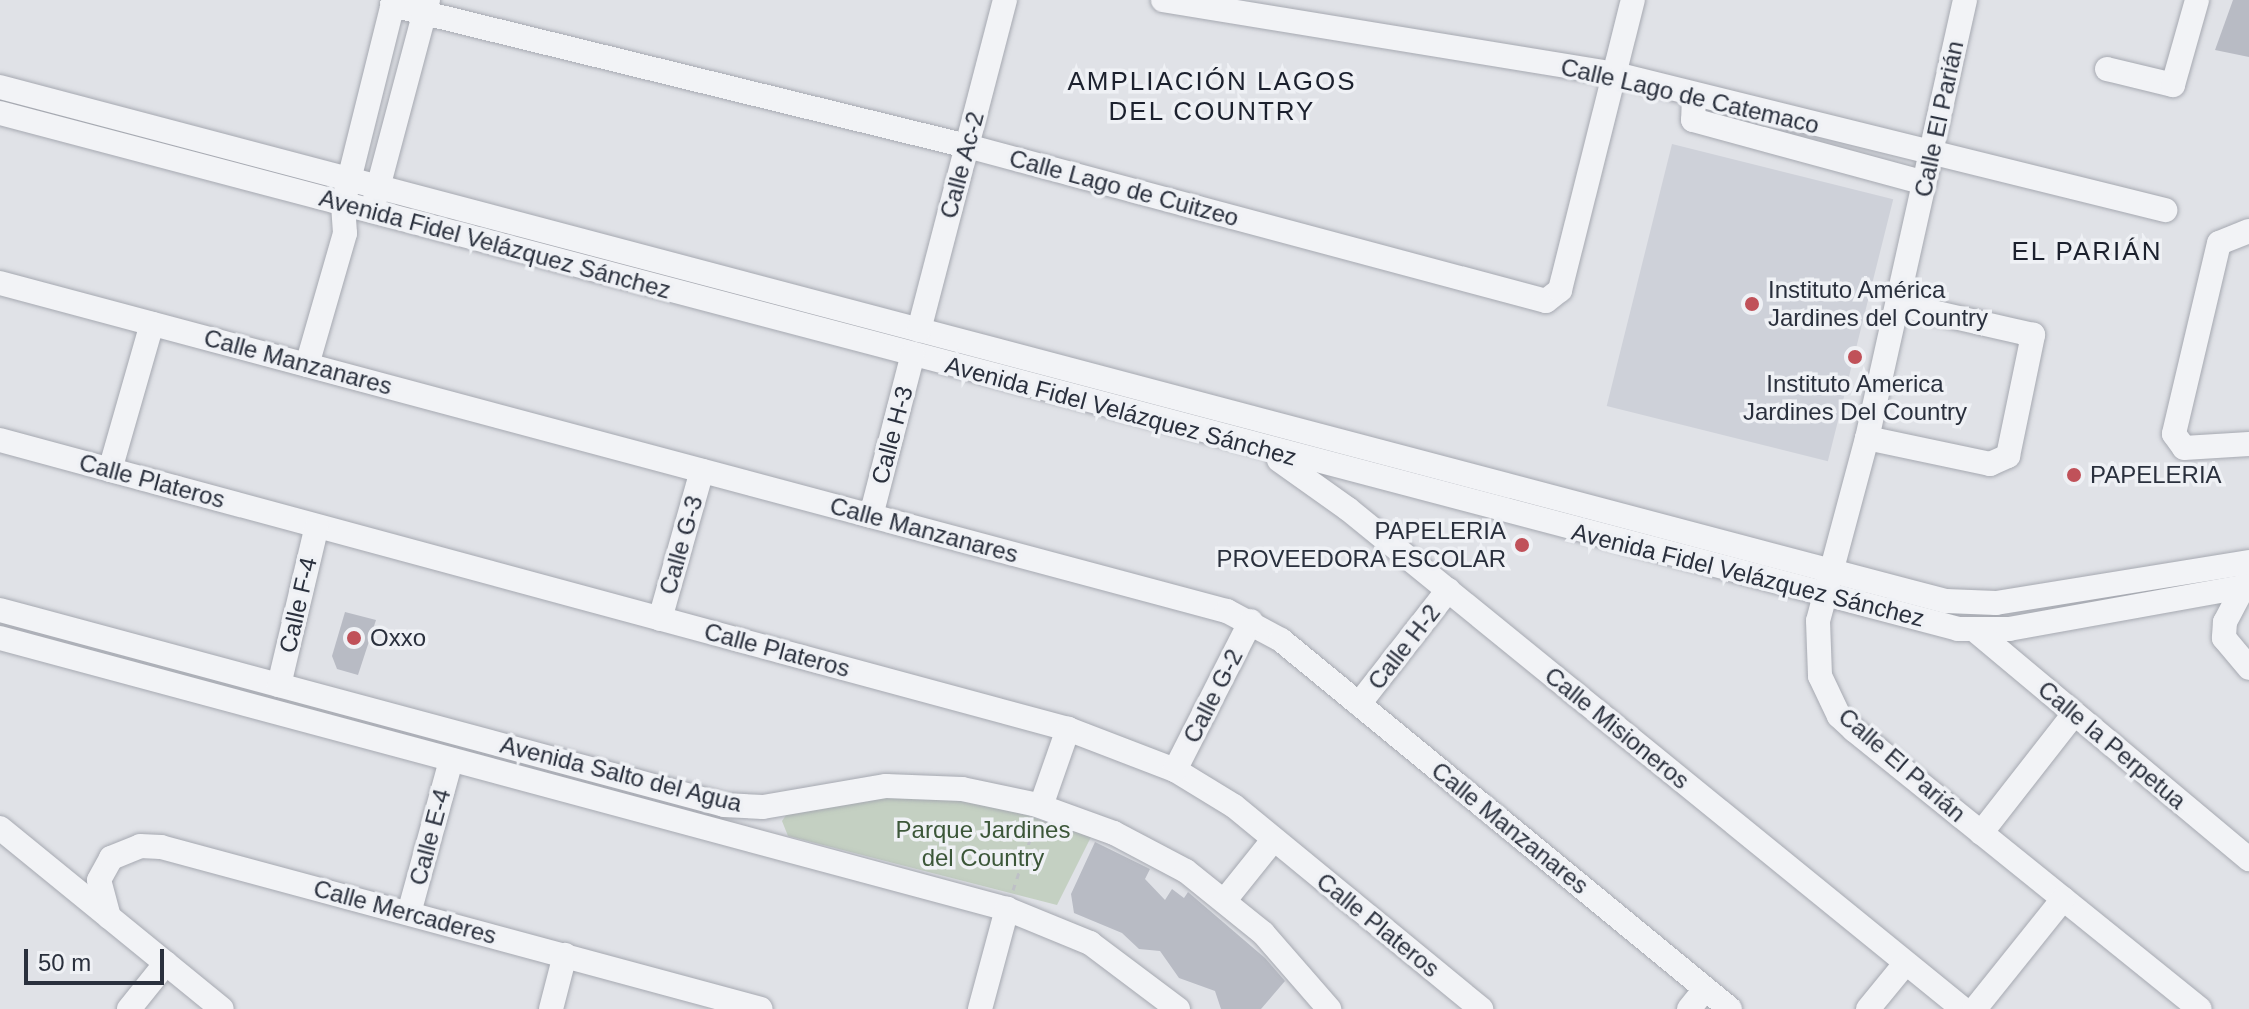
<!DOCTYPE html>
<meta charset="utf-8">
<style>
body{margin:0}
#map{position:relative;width:2249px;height:1009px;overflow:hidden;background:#e0e2e7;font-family:Helvetica,sans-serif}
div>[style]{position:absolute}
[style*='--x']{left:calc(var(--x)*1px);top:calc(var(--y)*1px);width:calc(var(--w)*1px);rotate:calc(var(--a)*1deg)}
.built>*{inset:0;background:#ced1d9;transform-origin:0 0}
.green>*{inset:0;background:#c4d0c2}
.building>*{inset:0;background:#b8bbc4}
.path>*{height:3px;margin-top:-1.5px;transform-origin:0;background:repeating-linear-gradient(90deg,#bec0c6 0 6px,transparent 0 12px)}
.roads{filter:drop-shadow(0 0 2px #a6a9b1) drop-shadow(0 0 2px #a6a9b1)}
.minor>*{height:24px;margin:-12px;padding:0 12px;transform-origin:12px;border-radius:12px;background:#f2f3f6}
.dots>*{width:22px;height:22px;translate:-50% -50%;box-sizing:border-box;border:4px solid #eff1f5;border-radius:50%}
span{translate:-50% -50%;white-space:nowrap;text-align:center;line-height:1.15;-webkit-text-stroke:7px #eff1f5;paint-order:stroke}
.street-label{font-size:24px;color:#2a303d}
.poi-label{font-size:24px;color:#2a303d}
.left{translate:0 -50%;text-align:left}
.right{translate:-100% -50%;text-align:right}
.park-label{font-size:24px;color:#3c5739}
.neighbourhood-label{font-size:26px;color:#1c212e;letter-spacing:2px}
.scale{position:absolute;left:24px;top:949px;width:140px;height:36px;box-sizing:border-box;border:4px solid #2a303d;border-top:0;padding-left:10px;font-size:24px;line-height:28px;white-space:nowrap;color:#2a303d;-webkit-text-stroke:6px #eff1f5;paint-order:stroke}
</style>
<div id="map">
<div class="built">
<div style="left:1672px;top:144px;width:228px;height:270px;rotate:14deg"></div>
</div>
<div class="green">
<div style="clip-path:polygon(910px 794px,990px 803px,1091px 837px,1057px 905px,788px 836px,782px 821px,791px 808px)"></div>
</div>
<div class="building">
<div style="clip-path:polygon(2233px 0,2249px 0,2249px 57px,2215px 50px)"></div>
<div style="clip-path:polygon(345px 612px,376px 620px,358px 675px,337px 669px,332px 656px)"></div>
<div style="clip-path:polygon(1095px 842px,1150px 869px,1145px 879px,1165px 900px,1172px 889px,1184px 898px,1188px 892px,1265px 958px,1285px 981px,1261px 1009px,1221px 1009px,1215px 991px,1179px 978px,1160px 951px,1139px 949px,1122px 933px,1074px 913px,1071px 894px)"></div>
</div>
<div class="path">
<div style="--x:1013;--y:890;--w:69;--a:-71.3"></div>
</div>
<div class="roads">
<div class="minor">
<div style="--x:1163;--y:0;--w:458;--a:9.3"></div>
<div style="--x:1615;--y:74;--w:567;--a:13.89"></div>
<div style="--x:1965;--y:0;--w:449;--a:102.6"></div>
<div style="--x:1867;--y:438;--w:189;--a:105"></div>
<div style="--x:1818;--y:621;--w:55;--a:87.9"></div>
<div style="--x:1820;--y:676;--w:44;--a:64.6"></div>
<div style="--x:1839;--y:716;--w:21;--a:43"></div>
<div style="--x:1854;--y:730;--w:444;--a:38.9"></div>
<div style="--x:392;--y:5;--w:592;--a:13.78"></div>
<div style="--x:967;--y:146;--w:599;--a:14.99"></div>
<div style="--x:1546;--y:301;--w:18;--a:-38"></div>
<div style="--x:1560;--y:290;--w:299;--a:-75.9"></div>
<div style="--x:2107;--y:69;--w:68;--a:13.6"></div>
<div style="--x:2173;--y:85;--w:88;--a:-74.2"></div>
<div style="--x:0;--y:87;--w:2013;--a:14.8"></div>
<div style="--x:1946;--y:601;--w:50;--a:2.3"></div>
<div style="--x:1996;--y:603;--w:256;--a:-9.2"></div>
<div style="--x:1694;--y:95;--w:25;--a:92"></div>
<div style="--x:1693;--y:120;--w:240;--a:15.2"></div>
<div style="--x:0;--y:113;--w:2025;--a:14.76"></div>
<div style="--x:1958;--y:629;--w:51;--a:0"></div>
<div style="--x:2009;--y:629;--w:244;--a:-10.2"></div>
<div style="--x:375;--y:199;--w:206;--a:-75.1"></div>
<div style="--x:2249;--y:231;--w:32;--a:158"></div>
<div style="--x:2219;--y:243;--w:196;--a:103.3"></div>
<div style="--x:2174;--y:434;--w:17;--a:54"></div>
<div style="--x:2184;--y:448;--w:65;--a:-3.5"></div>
<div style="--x:0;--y:283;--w:1270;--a:14.97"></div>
<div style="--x:1227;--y:611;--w:61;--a:28.2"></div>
<div style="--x:1281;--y:640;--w:581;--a:39.41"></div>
<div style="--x:919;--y:330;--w:341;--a:-75.4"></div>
<div style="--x:307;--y:365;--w:137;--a:-73.9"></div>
<div style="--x:345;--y:233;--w:29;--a:-94"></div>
<div style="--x:343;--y:204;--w:210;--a:-76"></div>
<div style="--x:1867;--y:438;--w:126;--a:11.9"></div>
<div style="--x:1990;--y:464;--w:20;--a:-24"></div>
<div style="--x:2008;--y:456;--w:124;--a:-78.3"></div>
<div style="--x:2033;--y:335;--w:139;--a:-167.1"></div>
<div style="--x:0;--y:440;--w:1106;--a:15.14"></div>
<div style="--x:1068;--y:729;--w:115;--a:21"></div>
<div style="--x:1175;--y:770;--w:69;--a:31.4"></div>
<div style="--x:1234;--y:806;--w:320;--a:39.4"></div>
<div style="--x:1279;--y:460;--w:85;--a:35.4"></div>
<div style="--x:1348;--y:509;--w:793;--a:39.11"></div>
<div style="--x:110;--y:470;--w:152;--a:-74"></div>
<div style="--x:871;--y:516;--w:167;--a:-75.5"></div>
<div style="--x:2244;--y:586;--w:41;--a:117.8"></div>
<div style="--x:2225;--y:622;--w:16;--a:94"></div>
<div style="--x:2224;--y:638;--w:39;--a:50"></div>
<div style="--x:0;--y:610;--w:750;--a:15.07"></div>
<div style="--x:724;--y:805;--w:39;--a:3"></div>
<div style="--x:763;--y:807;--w:125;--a:-9.7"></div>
<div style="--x:886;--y:786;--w:76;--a:2.3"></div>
<div style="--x:962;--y:789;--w:74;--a:11.8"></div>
<div style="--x:1034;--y:804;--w:85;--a:19.9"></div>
<div style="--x:1114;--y:833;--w:81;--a:27.8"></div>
<div style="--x:1186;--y:871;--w:99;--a:38.8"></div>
<div style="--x:1263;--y:933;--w:101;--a:49"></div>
<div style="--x:660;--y:619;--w:154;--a:-74.2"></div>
<div style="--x:1976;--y:631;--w:356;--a:39.9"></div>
<div style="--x:0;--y:638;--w:1043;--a:15.06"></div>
<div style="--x:1007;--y:909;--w:90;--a:22.3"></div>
<div style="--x:1090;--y:943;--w:110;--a:36.9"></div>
<div style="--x:279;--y:685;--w:163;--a:-76.6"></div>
<div style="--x:1359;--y:704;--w:145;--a:-52"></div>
<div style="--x:1175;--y:770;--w:167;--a:-63"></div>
<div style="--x:1041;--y:806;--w:82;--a:-70.7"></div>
<div style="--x:0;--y:828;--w:286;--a:39.2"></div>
<div style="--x:1981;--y:833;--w:151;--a:-52"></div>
<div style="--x:1225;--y:900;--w:77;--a:-51.3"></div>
<div style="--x:409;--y:913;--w:159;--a:-74.6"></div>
<div style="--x:109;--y:917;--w:38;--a:-105"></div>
<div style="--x:99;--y:880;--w:25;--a:-61"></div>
<div style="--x:111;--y:858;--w:31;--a:-22"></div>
<div style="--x:140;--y:846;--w:21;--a:3"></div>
<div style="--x:161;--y:847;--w:621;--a:15.11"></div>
<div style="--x:129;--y:1009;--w:59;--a:-51.2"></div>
<div style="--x:551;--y:1009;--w:56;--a:-75.5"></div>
<div style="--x:980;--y:1009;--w:104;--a:-74.9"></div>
<div style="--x:1689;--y:1009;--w:26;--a:-51"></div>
<div style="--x:1868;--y:1009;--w:58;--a:-50.6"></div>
<div style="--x:1975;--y:1009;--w:141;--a:-51.3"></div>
</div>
</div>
<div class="dots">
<div style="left:1752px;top:304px;background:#c05159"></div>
<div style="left:1855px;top:357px;background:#c05159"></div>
<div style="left:2074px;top:475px;background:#c05159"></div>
<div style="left:1522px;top:545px;background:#c05159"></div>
<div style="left:354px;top:638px;background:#c05159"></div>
</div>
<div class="street-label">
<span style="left:1690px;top:96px;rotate:13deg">Calle Lago de Catemaco</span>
<span style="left:1939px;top:119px;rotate:-78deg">Calle El Parián</span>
<span style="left:962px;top:165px;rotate:-75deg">Calle Ac-2</span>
<span style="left:1124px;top:188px;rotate:15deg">Calle Lago de Cuitzeo</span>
<span style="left:495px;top:244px;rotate:15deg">Avenida Fidel Velázquez Sánchez</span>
<span style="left:298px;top:362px;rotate:15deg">Calle Manzanares</span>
<span style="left:1121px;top:411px;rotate:15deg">Avenida Fidel Velázquez Sánchez</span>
<span style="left:892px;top:435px;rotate:-75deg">Calle H-3</span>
<span style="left:152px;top:481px;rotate:15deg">Calle Plateros</span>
<span style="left:924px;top:530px;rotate:15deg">Calle Manzanares</span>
<span style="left:681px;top:545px;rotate:-74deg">Calle G-3</span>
<span style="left:1748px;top:575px;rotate:14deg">Avenida Fidel Velázquez Sánchez</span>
<span style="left:298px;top:605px;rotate:-77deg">Calle F-4</span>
<span style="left:1404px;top:647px;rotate:-52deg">Calle H-2</span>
<span style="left:777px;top:650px;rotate:15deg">Calle Plateros</span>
<span style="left:1213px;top:696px;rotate:-63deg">Calle G-2</span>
<span style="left:1617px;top:728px;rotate:39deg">Calle Misioneros</span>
<span style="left:2112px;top:745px;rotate:40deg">Calle la Perpetua</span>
<span style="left:1902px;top:765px;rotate:41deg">Calle El Parián</span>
<span style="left:621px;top:774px;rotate:14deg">Avenida Salto del Agua</span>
<span style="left:1510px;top:828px;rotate:39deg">Calle Manzanares</span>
<span style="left:430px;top:837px;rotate:-75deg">Calle E-4</span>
<span style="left:405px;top:912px;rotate:15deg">Calle Mercaderes</span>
<span style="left:1378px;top:925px;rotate:39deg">Calle Plateros</span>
</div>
<div class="poi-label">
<span class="left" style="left:1768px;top:304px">Instituto América<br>Jardines del Country</span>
<span style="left:1855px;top:398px">Instituto America<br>Jardines Del Country</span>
<span class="left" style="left:2090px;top:475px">PAPELERIA</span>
<span class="right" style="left:1506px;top:545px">PAPELERIA<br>PROVEEDORA ESCOLAR</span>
<span class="left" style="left:370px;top:638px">Oxxo</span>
</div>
<div class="park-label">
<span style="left:983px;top:844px">Parque Jardines<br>del Country</span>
</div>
<div class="neighbourhood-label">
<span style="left:1212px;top:97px">AMPLIACIÓN LAGOS<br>DEL COUNTRY</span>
<span style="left:2087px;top:252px">EL PARIÁN</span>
</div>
<div class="scale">50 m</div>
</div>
